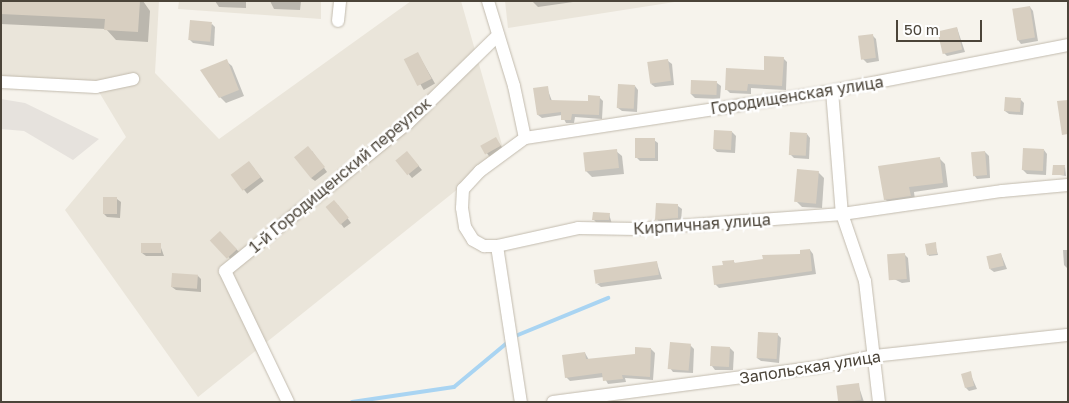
<!DOCTYPE html>
<meta charset="utf-8">
<style>
body{margin:0}
#map{position:relative;width:1069px;height:403px;overflow:hidden;background:#f6f3ec;font-family:"Golos Text",sans-serif}
div>[style]{position:absolute}
[style*='--x']{left:calc(var(--x)*1px);top:calc(var(--y)*1px);width:calc(var(--w)*1px);rotate:calc(var(--a)*1deg)}
.residential>*{inset:0;background:#eae5da}
.industrial>*{inset:0;background:#e6e2dd}
.shadow>*{inset:0;background:#0003;transform-origin:0 0}
.stream>*{height:4px;margin:-2px;padding:0 2px;transform-origin:2px;border-radius:2px;background:#a9d4f2}
.building>*{inset:0;background:#d8cfc1;transform-origin:0 0}
.roads{filter:drop-shadow(0 0 1px #c2bbae) drop-shadow(0 0 1px #c2bbae)}
.minor>*{height:12px;margin:-6px;padding:0 6px;transform-origin:6px;border-radius:6px;background:#fff}
span{translate:-50% -50%;white-space:nowrap;text-align:center;line-height:1.15;-webkit-text-stroke:5px #fff;paint-order:stroke}
.street-label{font-size:16px;color:#4b4439}
.frame{position:absolute;inset:0;border:2px solid #4b4439;pointer-events:none}
.scale{position:absolute;left:896px;top:20px;width:86px;height:22px;box-sizing:border-box;border:2px solid #4b4439;border-top:0;padding-left:6px;font-size:15px;line-height:18px;white-space:nowrap;color:#4b4439;-webkit-text-stroke:4px #fff;paint-order:stroke}
</style>
<div id="map">
<div class="residential">
<div style="clip-path:polygon(1px 1px,159px 1px,155px 73px,219px 139px,411px 1px,461px 1px,504px 152px,198px 397px,65px 210px,126px 137px,96px 87px,1px 82px)"></div>
<div style="clip-path:polygon(179px 1px,321px 1px,321px 19px,178px 9px)"></div>
<div style="clip-path:polygon(505px 1px,681px 1px,508px 28px)"></div>
</div>
<div class="industrial">
<div style="clip-path:polygon(1px 99px,25px 103px,99px 139px,73px 160px,24px 131px,1px 129px)"></div>
</div>
<div class="shadow">
<div style="clip-path:polygon(1px 1px,143px 1px,150px 11px,148px 42px,116px 40px,106px 29px,1px 24px)"></div>
<div style="clip-path:polygon(215px 1px,246px 1px,246px 8px,219px 7px)"></div>
<div style="clip-path:polygon(270px 1px,301px 1px,300px 10px,274px 9px)"></div>
<div style="clip-path:polygon(532px 1px,580px 1px,538px 7px)"></div>
<div style="clip-path:polygon(1030px 7px,1033px 11px,1038px 41px,1021px 44px,1018px 40px,1013px 10px)"></div>
<div style="clip-path:polygon(212px 24px,215px 27px,214px 46px,193px 43px,190px 40px)"></div>
<div style="clip-path:polygon(957px 28px,965px 52px,947px 56px,943px 52px)"></div>
<div style="clip-path:polygon(872px 35px,876px 39px,879px 61px,867px 63px,863px 59px)"></div>
<div style="left:418px;top:54px;width:34px;height:13px;rotate:60deg"></div>
<div style="clip-path:polygon(783px 58px,787px 62px,786px 90px,751px 88px,751px 94px,730px 93px,726px 89px,765px 72px)"></div>
<div style="clip-path:polygon(226px 61px,232px 66px,244px 96px,226px 103px,220px 97px)"></div>
<div style="clip-path:polygon(668px 61px,672px 64px,674px 85px,655px 87px,651px 84px)"></div>
<div style="clip-path:polygon(692px 81px,717px 83px,721px 86px,720px 99px,695px 98px,691px 94px)"></div>
<div style="clip-path:polygon(635px 86px,638px 90px,637px 112px,622px 111px,618px 108px)"></div>
<div style="clip-path:polygon(547px 88px,552px 101px,589px 103px,599px 97px,603px 101px,602px 119px,575px 117px,574px 123px,566px 123px,562px 115px,542px 118px,538px 115px)"></div>
<div style="clip-path:polygon(1020px 99px,1024px 103px,1023px 115px,1009px 114px,1005px 111px)"></div>
<div style="clip-path:polygon(732px 132px,736px 136px,735px 153px,717px 152px,714px 149px)"></div>
<div style="clip-path:polygon(807px 134px,810px 138px,809px 159px,794px 158px,790px 154px)"></div>
<div style="clip-path:polygon(496px 139px,504px 150px,491px 159px,482px 146px)"></div>
<div style="clip-path:polygon(654px 140px,658px 143px,658px 161px,640px 161px,637px 158px)"></div>
<div style="clip-path:polygon(1044px 150px,1047px 154px,1046px 175px,1027px 174px,1023px 170px)"></div>
<div style="clip-path:polygon(312px 151px,327px 172px,315px 181px,311px 178px)"></div>
<div style="clip-path:polygon(616px 151px,622px 156px,624px 174px,592px 177px,586px 171px)"></div>
<div style="clip-path:polygon(985px 152px,989px 156px,990px 178px,977px 179px,974px 175px)"></div>
<div style="clip-path:polygon(411px 157px,422px 170px,412px 178px,398px 161px)"></div>
<div style="clip-path:polygon(940px 159px,945px 164px,948px 187px,914px 192px,915px 200px,890px 204px,885px 199px)"></div>
<div style="left:249px;top:162px;width:24px;height:21px;rotate:52deg"></div>
<div style="clip-path:polygon(1065px 167px,1066px 176px,1054px 174px)"></div>
<div style="clip-path:polygon(818px 172px,824px 178px,822px 208px,802px 207px,796px 201px)"></div>
<div style="clip-path:polygon(117px 199px,121px 202px,120px 218px,107px 217px,103px 213px)"></div>
<div style="clip-path:polygon(338px 205px,351px 223px,344px 228px,341px 224px)"></div>
<div style="clip-path:polygon(678px 206px,682px 209px,681px 221px,660px 223px,657px 219px)"></div>
<div style="clip-path:polygon(609px 214px,612px 224px,597px 223px,594px 220px)"></div>
<div style="left:220px;top:233px;width:28px;height:11px;rotate:45deg"></div>
<div style="clip-path:polygon(935px 244px,938px 255px,929px 256px,928px 254px)"></div>
<div style="clip-path:polygon(160px 245px,164px 256px,146px 256px,142px 253px)"></div>
<div style="clip-path:polygon(810px 250px,813px 254px,816px 274px,719px 288px,715px 284px,724px 266px,733px 261px,736px 264px,802px 256px)"></div>
<div style="clip-path:polygon(1063px 250px,1068px 250px,1068px 269px,1064px 265px)"></div>
<div style="clip-path:polygon(904px 254px,908px 258px,910px 282px,902px 283px,890px 277px)"></div>
<div style="clip-path:polygon(1001px 254px,1007px 269px,994px 272px,990px 269px)"></div>
<div style="clip-path:polygon(657px 263px,662px 279px,601px 287px,597px 284px)"></div>
<div style="clip-path:polygon(198px 276px,201px 279px,201px 292px,176px 290px,172px 287px)"></div>
<div style="clip-path:polygon(777px 334px,781px 338px,779px 363px,761px 361px,757px 358px)"></div>
<div style="clip-path:polygon(690px 345px,694px 349px,693px 373px,673px 372px,670px 368px)"></div>
<div style="clip-path:polygon(730px 348px,734px 352px,733px 370px,715px 370px,712px 366px)"></div>
<div style="clip-path:polygon(651px 349px,655px 353px,653px 380px,625px 378px,626px 382px,608px 384px,604px 377px,570px 381px,566px 377px,585px 353px,589px 360px,636px 356px)"></div>
<div style="clip-path:polygon(970px 373px,977px 389px,969px 391px,966px 388px)"></div>
<div style="clip-path:polygon(858px 384px,864px 402px,839px 402px)"></div>
</div>
<div class="stream">
<div style="--x:513;--y:337;--w:103;--a:-22.3"></div>
<div style="--x:352;--y:402;--w:103;--a:-8.4"></div>
<div style="--x:454;--y:387;--w:70;--a:-39.8"></div>
</div>
<div class="building">
<div style="clip-path:polygon(1px 1px,140px 1px,138px 32px,104px 30px,105px 19px,1px 14px)"></div>
<div style="left:1030px;top:6px;width:32px;height:18px;rotate:81deg"></div>
<div style="left:190px;top:20px;width:22px;height:20px;rotate:5deg"></div>
<div style="left:957px;top:27px;width:23px;height:20px;rotate:77deg"></div>
<div style="left:873px;top:34px;width:24px;height:15px;rotate:83deg"></div>
<div style="left:418px;top:52px;width:30px;height:16px;rotate:63deg"></div>
<div style="clip-path:polygon(764px 56px,784px 57px,782px 86px,748px 84px,747px 91px,725px 90px,726px 68px,764px 70px)"></div>
<div style="clip-path:polygon(227px 59px,239px 90px,219px 98px,200px 70px)"></div>
<div style="left:668px;top:59px;width:22px;height:21px;rotate:82deg"></div>
<div style="left:691px;top:80px;width:26px;height:14px;rotate:2deg"></div>
<div style="left:618px;top:84px;width:17px;height:24px;rotate:3deg"></div>
<div style="clip-path:polygon(548px 86px,550px 100px,588px 101px,588px 95px,600px 96px,599px 115px,572px 114px,571px 120px,561px 120px,561px 112px,537px 115px,533px 88px)"></div>
<div style="left:1005px;top:97px;width:16px;height:14px;rotate:4deg"></div>
<div style="clip-path:polygon(1068px 100px,1068px 134px,1062px 135px,1057px 101px)"></div>
<div style="left:714px;top:130px;width:18px;height:19px;rotate:3deg"></div>
<div style="left:790px;top:132px;width:17px;height:23px;rotate:3deg"></div>
<div style="left:496px;top:137px;width:10px;height:18px;rotate:61deg"></div>
<div style="left:655px;top:138px;width:20px;height:20px;rotate:90deg"></div>
<div style="left:308px;top:146px;width:27px;height:18px;rotate:51deg"></div>
<div style="left:1023px;top:148px;width:21px;height:22px;rotate:3deg"></div>
<div style="left:617px;top:149px;width:19px;height:34px;rotate:84deg"></div>
<div style="left:407px;top:151px;width:19px;height:15px;rotate:51deg"></div>
<div style="left:985px;top:151px;width:24px;height:14px;rotate:85deg"></div>
<div style="clip-path:polygon(940px 157px,943px 183px,909px 187px,911px 196px,884px 200px,878px 166px)"></div>
<div style="left:249px;top:161px;width:20px;height:23px;rotate:53deg"></div>
<div style="clip-path:polygon(1053px 165px,1065px 165px,1064px 175px,1052px 175px)"></div>
<div style="left:797px;top:169px;width:22px;height:33px;rotate:5deg"></div>
<div style="left:103px;top:197px;width:14px;height:17px"></div>
<div style="left:334px;top:200px;width:23px;height:11px;rotate:50deg"></div>
<div style="clip-path:polygon(656px 203px,678px 204px,678px 218px,655px 220px)"></div>
<div style="clip-path:polygon(593px 212px,610px 213px,609px 220px,592px 220px)"></div>
<div style="left:220px;top:231px;width:25px;height:14px;rotate:47deg"></div>
<div style="clip-path:polygon(936px 242px,937px 254px,927px 255px,925px 244px)"></div>
<div style="left:161px;top:243px;width:10px;height:20px;rotate:90deg"></div>
<div style="clip-path:polygon(810px 249px,812px 271px,714px 285px,712px 266px,723px 265px,722px 261px,734px 260px,734px 263px,763px 259px,762px 255px,800px 254px,800px 250px)"></div>
<div style="left:905px;top:253px;width:26px;height:18px;rotate:86deg"></div>
<div style="left:1001px;top:253px;width:13px;height:15px;rotate:77deg"></div>
<div style="left:657px;top:261px;width:14px;height:64px;rotate:82deg"></div>
<div style="left:172px;top:273px;width:26px;height:14px;rotate:4deg"></div>
<div style="left:758px;top:332px;width:20px;height:26px;rotate:3deg"></div>
<div style="left:670px;top:342px;width:21px;height:27px;rotate:5deg"></div>
<div style="left:711px;top:346px;width:19px;height:20px;rotate:3deg"></div>
<div style="clip-path:polygon(635px 347px,651px 348px,650px 377px,622px 375px,623px 379px,603px 381px,602px 373px,565px 378px,562px 355px,585px 352px,586px 359px,635px 354px)"></div>
<div style="clip-path:polygon(971px 371px,974px 386px,965px 388px,961px 374px)"></div>
<div style="left:859px;top:383px;width:17px;height:23px;rotate:83deg"></div>
</div>
<div class="roads">
<div class="minor">
<div style="--x:488;--y:1;--w:89;--a:73"></div>
<div style="--x:514;--y:86;--w:53;--a:78.1"></div>
<div style="--x:338;--y:21;--w:20;--a:-84"></div>
<div style="--x:1068;--y:45;--w:240;--a:169"></div>
<div style="--x:832;--y:91;--w:311;--a:171.3"></div>
<div style="--x:525;--y:138;--w:56;--a:143.7"></div>
<div style="--x:480;--y:171;--w:25;--a:133"></div>
<div style="--x:463;--y:189;--w:19;--a:93"></div>
<div style="--x:462;--y:208;--w:19;--a:81"></div>
<div style="--x:465;--y:227;--w:15;--a:58"></div>
<div style="--x:473;--y:240;--w:13;--a:29"></div>
<div style="--x:484;--y:246;--w:13;--a:0"></div>
<div style="--x:497;--y:246;--w:83;--a:-12.5"></div>
<div style="--x:578;--y:228;--w:59;--a:1"></div>
<div style="--x:637;--y:229;--w:206;--a:-4.2"></div>
<div style="--x:842;--y:214;--w:162;--a:-8.2"></div>
<div style="--x:1002;--y:191;--w:66;--a:-5.2"></div>
<div style="--x:1;--y:82;--w:95;--a:3"></div>
<div style="--x:96;--y:87;--w:38;--a:-12"></div>
<div style="--x:832;--y:91;--w:123;--a:85.4"></div>
<div style="--x:842;--y:214;--w:71;--a:71.1"></div>
<div style="--x:865;--y:281;--w:122;--a:83.4"></div>
<div style="--x:497;--y:246;--w:158;--a:81.3"></div>
<div style="--x:288;--y:402;--w:145;--a:-115.7"></div>
<div style="--x:225;--y:271;--w:235;--a:-39"></div>
<div style="--x:408;--y:123;--w:124;--a:-44.3"></div>
<div style="--x:553;--y:402;--w:262;--a:-7.5"></div>
<div style="--x:813;--y:368;--w:62;--a:-11.1"></div>
<div style="--x:874;--y:356;--w:195;--a:-6.2"></div>
</div>
</div>
<div class="street-label">
<span style="left:797px;top:95px;rotate:-9deg">Городищенская улица</span>
<span style="left:340px;top:175px;rotate:-40deg">1-й Городищенский переулок</span>
<span style="left:702px;top:224px;rotate:-4deg">Кирпичная улица</span>
<span style="left:810px;top:367px;rotate:-9deg">Запольская улица</span>
</div>
<div class="frame"></div>
<div class="scale">50 m</div>
</div>
